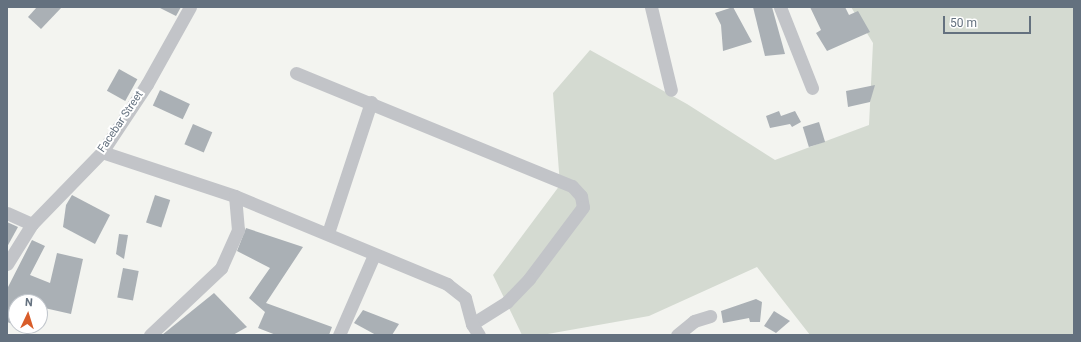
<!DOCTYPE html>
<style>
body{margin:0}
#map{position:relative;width:1081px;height:342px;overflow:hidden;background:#f3f4f0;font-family:Roboto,sans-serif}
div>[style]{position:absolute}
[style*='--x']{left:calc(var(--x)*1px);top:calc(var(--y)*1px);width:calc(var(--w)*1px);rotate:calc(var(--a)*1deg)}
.green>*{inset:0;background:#d4dad1}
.building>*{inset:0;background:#aab0b5;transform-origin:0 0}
.street>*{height:13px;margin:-6.5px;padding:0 6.5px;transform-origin:6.5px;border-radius:6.5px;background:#c2c4c8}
span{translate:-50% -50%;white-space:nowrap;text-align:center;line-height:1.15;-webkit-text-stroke:4px #fff;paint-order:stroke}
.street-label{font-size:11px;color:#64717f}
.frame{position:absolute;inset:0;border:8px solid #64717f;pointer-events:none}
.north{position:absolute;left:8px;top:294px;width:40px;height:40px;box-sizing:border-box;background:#fff;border:1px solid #c1c6cc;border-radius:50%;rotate:4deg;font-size:11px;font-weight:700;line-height:16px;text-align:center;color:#64717f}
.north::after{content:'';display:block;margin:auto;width:14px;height:18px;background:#d95d2a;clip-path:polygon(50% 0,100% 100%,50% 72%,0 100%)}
.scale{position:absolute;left:943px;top:16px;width:88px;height:18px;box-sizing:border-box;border:2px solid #64717f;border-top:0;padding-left:5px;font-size:12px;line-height:14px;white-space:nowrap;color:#64717f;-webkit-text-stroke:3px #fff;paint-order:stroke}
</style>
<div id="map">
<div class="green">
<div style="clip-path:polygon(851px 7px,1074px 7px,1074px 335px,810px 335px,757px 267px,649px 316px,542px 335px,522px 335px,493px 275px,560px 185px,553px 93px,590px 50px,687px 104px,775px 160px,869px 125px,873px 43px)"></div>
</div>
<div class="building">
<div style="clip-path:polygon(37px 7px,62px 7px,41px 29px,28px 17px)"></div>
<div style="clip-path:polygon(158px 7px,181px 7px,176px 16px)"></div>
<div style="clip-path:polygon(733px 7px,752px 42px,723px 51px,721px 25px,715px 13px)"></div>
<div style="clip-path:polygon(753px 7px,772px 7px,785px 54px,765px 56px)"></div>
<div style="clip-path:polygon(810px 7px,845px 7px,849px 15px,858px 11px,870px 32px,827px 51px,816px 33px,821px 30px)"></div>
<div style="left:119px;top:69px;width:21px;height:25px;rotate:29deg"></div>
<div style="clip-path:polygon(875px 85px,870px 102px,848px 107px,846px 91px)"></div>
<div style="left:160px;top:90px;width:33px;height:17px;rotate:25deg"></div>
<div style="clip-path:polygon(779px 111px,781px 116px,795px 111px,801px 122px,792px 127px,790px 124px,770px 128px,766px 116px)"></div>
<div style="left:819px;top:122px;width:21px;height:17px;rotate:73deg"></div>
<div style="left:193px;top:124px;width:21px;height:22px;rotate:23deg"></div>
<div style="clip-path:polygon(72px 195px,110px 215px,95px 244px,63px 227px,66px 205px)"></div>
<div style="left:155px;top:195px;width:16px;height:29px;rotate:18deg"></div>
<div style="clip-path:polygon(7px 222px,18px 227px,7px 247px)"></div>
<div style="clip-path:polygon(246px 228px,303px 247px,266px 303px,332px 327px,329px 335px,276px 335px,258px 328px,265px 312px,249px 298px,270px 268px,237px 251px)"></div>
<div style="clip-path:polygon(119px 234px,128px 235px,124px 259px,116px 254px)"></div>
<div style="clip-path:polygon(32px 240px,45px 246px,30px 275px,50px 283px,57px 253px,83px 259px,71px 314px,40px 307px,40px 302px,16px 302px,16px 325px,7px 322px,7px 289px)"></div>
<div style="left:123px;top:268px;width:16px;height:30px;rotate:11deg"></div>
<div style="clip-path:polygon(214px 293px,247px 327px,233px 335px,162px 335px)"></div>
<div style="clip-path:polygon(756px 299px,762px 302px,760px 322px,750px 322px,749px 318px,723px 323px,721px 311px)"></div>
<div style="clip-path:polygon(363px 310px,399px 324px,392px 335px,376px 335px,354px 323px)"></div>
<div style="clip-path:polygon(774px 311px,790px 321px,776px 333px,764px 326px)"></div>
</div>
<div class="street">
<div style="--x:651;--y:7;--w:85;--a:76.5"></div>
<div style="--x:780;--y:7;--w:87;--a:68.4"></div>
<div style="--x:296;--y:73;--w:298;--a:22.3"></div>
<div style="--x:572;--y:186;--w:13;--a:48"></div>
<div style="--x:581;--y:196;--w:11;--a:80"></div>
<div style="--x:583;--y:207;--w:90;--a:126.9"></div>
<div style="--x:529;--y:279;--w:32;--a:134"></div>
<div style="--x:507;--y:302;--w:41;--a:147.8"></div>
<div style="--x:102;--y:152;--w:140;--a:18.3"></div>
<div style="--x:235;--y:196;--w:230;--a:22.5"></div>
<div style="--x:447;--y:284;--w:23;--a:38"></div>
<div style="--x:465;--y:298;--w:27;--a:75"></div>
<div style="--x:472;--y:324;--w:13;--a:58"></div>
<div style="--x:7;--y:213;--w:27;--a:24"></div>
<div style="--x:328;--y:233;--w:138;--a:-71.8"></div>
<div style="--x:7;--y:264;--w:47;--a:-58"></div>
<div style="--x:32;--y:224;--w:100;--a:-45.8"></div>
<div style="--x:102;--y:152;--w:82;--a:-56.5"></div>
<div style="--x:147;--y:84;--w:88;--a:-60.8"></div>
<div style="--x:150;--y:335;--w:98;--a:-43.3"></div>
<div style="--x:221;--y:268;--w:42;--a:-65.9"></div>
<div style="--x:238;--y:230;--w:34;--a:-95"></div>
<div style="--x:339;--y:335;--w:87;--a:-66.4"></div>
<div style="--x:677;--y:335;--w:22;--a:-39"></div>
<div style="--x:694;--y:321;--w:17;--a:-17"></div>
</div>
<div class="street-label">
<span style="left:121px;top:122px;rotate:-56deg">Facebar Street</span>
</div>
<div class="frame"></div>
<div class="north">N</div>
<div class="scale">50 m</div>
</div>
